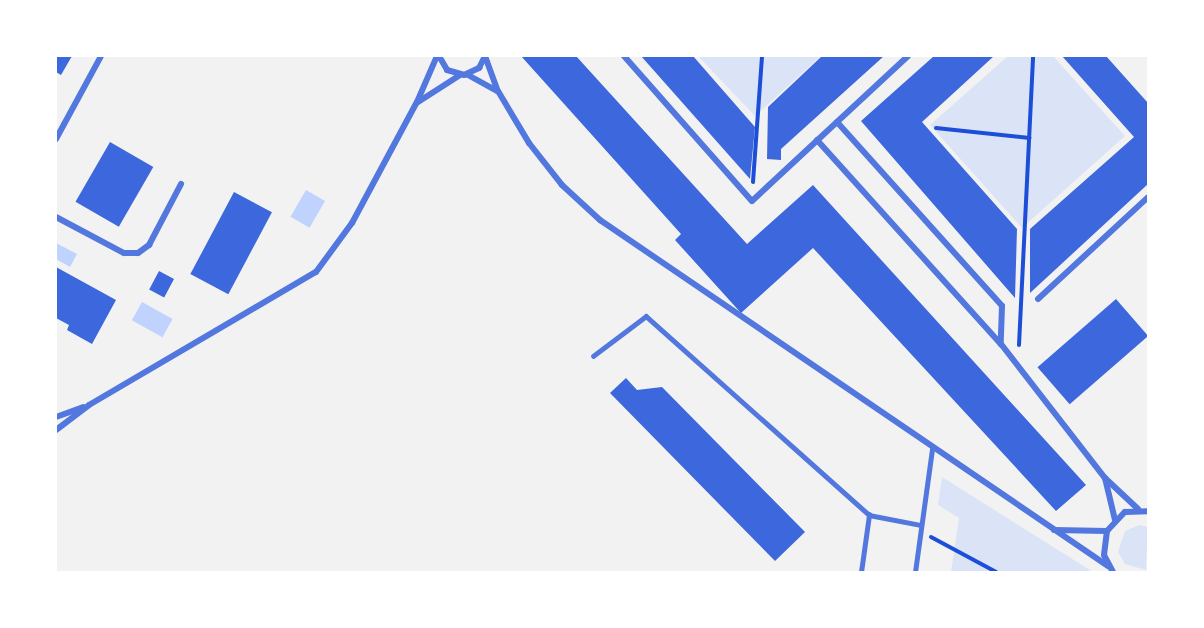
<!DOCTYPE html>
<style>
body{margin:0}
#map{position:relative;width:1204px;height:628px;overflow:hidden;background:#f2f2f2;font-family:"Noto Serif",serif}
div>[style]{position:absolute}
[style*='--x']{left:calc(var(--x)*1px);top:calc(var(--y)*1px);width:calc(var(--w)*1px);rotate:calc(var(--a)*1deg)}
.green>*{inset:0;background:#dbe4f7}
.water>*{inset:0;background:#bfd3fe;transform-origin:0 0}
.building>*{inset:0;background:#3d67dc;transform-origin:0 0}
.path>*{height:4px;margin:-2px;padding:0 2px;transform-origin:2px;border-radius:2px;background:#1d4ed8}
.service>*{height:4.5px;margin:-2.25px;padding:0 2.25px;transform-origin:2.25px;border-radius:2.25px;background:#5277de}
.minor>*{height:6px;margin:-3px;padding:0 3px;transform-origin:3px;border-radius:3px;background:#5277de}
span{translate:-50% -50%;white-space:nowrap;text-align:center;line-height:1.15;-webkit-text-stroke:6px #fff;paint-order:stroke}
.frame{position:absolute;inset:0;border:57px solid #fff;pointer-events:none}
</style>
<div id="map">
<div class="green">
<div style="clip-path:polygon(698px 56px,821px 56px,755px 116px)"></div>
<div style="clip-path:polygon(1008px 56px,1053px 56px,1125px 136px,1022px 228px,930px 125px)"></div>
<div style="clip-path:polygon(942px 477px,1093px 572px,951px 572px,959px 518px,938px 505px)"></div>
<div style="clip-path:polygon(1139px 525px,1148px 527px,1146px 570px,1125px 564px,1118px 552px,1125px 531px)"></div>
</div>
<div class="water">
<div style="left:306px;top:190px;width:22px;height:31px;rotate:30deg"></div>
<div style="clip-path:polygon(56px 243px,77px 254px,70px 267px,56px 259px)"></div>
<div style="left:142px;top:302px;width:35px;height:21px;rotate:29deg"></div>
</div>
<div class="building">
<div style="clip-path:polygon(56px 56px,72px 56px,61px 75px,56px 72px)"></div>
<div style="clip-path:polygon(521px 56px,576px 56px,747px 244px,813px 185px,1086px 485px,1056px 511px,813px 248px,741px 313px,675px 240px,681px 234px)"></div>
<div style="clip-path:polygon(641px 56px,693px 56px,755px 127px,750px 179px)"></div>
<div style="clip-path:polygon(822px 56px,884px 56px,781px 149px,781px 160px,767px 159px,768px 107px)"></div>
<div style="clip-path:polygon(934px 56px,994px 56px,922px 122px,1017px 229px,1015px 298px,861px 121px)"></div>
<div style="clip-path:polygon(1062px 56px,1106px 56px,1148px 103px,1148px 184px,1030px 293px,1030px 229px,1134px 137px)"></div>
<div style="left:110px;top:142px;width:50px;height:69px;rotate:30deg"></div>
<div style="left:234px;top:192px;width:43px;height:93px;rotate:28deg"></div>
<div style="clip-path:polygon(56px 267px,116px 300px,92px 344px,67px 330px,69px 325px,56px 318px)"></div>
<div style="left:159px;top:271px;width:17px;height:21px;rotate:28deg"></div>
<div style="left:1116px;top:299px;width:49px;height:104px;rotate:49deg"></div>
<div style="clip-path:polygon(626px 378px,637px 390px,662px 387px,805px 532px,775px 561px,610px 393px)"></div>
</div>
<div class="path">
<div style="--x:936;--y:128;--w:94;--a:6.1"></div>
<div style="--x:753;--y:182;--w:126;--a:-85.9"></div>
<div style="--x:1019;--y:345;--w:289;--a:-87.2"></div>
<div style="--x:931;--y:537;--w:74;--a:28.3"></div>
</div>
<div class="service">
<div style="--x:593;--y:356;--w:66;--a:-37"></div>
<div style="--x:646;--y:316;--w:299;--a:41.7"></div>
<div style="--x:861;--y:572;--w:58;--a:-82"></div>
<div style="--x:869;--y:515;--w:53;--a:10.9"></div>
<div style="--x:915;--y:572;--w:124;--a:-82.1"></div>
</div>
<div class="minor">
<div style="--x:439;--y:56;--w:16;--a:60"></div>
<div style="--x:447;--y:70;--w:18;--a:16"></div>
<div style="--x:464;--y:75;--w:17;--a:-25"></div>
<div style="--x:479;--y:68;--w:13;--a:-63"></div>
<div style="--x:485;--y:56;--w:37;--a:70"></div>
<div style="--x:498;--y:91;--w:61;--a:59.2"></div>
<div style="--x:529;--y:143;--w:53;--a:51.8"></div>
<div style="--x:562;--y:185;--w:52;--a:42.6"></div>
<div style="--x:600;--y:220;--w:615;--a:34.26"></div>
<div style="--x:624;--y:56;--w:193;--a:48.6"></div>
<div style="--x:752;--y:201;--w:213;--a:-42.9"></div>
<div style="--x:468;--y:75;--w:33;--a:29"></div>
<div style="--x:418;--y:102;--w:50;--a:-32.7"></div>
<div style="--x:837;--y:122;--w:247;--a:48.1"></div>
<div style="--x:1002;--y:306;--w:38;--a:92"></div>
<div style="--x:56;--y:139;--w:94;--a:-61.5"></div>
<div style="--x:817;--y:140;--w:275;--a:48"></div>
<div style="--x:1001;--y:344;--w:170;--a:52.2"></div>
<div style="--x:1105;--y:478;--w:45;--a:43.2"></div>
<div style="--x:56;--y:217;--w:77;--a:27.9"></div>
<div style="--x:124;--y:253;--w:14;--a:0"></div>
<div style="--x:138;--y:253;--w:14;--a:-36"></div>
<div style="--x:149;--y:245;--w:69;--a:-62.3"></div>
<div style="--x:1038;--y:299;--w:150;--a:-42.8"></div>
<div style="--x:56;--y:417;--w:29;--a:-20"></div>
<div style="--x:56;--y:430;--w:41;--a:-37.1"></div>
<div style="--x:89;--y:405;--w:263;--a:-30.4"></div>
<div style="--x:316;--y:272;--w:61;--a:-53.7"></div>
<div style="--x:352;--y:223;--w:137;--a:-61.8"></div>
<div style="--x:417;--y:102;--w:50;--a:-66.5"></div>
<div style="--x:1105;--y:478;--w:43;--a:76.6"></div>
<div style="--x:1054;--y:530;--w:53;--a:1.1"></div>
<div style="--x:1113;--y:572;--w:19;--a:-118"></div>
<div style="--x:1104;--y:555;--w:24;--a:-83"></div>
<div style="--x:1107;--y:531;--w:26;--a:-47"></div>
<div style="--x:1125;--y:512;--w:23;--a:-2"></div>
</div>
<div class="frame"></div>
</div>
